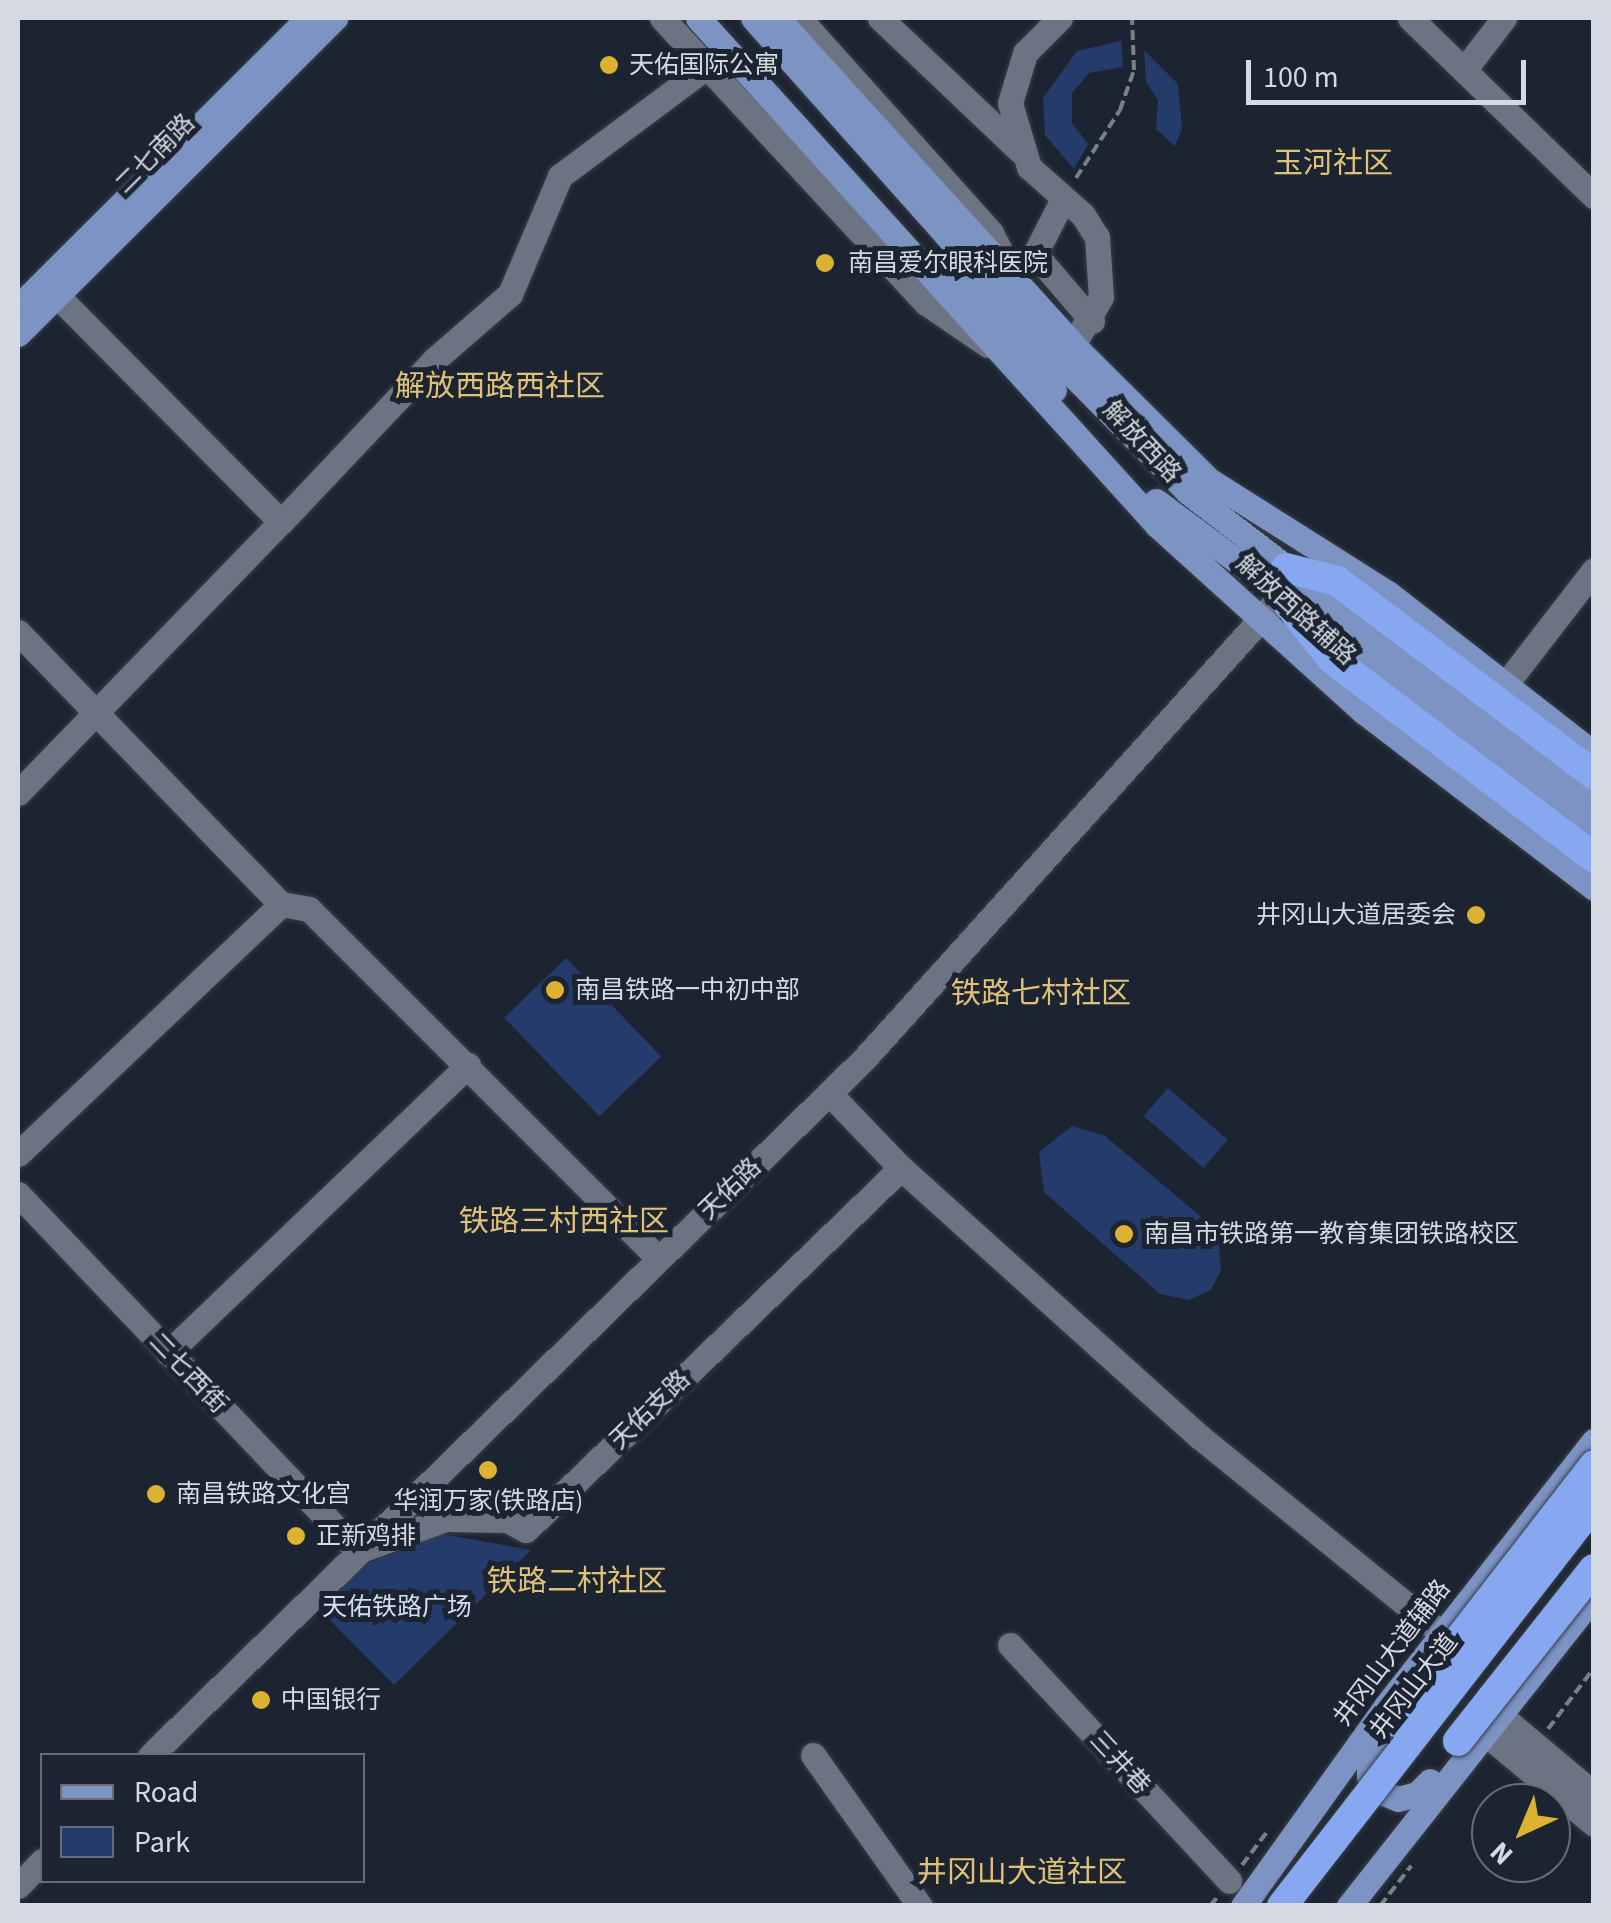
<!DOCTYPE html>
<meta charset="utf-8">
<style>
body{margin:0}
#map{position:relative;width:1611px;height:1923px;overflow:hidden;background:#1d2431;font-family:"Source Sans 3","Noto Sans SC",sans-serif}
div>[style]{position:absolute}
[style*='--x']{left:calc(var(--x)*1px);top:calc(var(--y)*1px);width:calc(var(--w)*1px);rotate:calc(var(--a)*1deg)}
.green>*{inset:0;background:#253b6c;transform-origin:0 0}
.path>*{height:4px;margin-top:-2px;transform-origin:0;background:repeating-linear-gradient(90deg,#7a808b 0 10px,transparent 0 15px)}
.roads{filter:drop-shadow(0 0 2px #383e48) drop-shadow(0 0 2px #383e48)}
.minor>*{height:25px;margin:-12.5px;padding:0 12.5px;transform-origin:12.5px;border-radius:12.5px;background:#6c7383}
.major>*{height:25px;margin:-12.5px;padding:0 12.5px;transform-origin:12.5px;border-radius:12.5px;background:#7c93c4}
.highway>*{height:30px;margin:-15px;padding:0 15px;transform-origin:15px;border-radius:15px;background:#87a8f0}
.bridges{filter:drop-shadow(0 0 2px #383e48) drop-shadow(0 0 2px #383e48)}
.highway-bridge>*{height:30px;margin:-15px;padding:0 15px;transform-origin:15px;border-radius:15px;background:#87a8f0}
.dots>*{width:28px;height:28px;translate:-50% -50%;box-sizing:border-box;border:5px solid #1d2431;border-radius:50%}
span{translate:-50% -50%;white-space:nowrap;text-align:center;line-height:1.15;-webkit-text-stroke:10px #1d2431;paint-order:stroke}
.poi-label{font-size:25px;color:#d4d9e2}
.left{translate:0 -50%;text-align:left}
.right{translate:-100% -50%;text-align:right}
.street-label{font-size:25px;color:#d4d9e2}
.park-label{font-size:25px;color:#d4def2}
.quarter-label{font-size:30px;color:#dfc277}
.frame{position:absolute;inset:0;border:20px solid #d4d9e2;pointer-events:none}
.legend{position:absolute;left:40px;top:1753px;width:325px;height:130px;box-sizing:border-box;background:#1d2431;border:2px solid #666c78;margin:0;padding:12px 18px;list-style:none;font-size:30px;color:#d4d9e2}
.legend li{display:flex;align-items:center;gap:20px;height:50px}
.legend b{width:50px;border:2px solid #666c78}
.north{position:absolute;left:1471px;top:1783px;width:100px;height:100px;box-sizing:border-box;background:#1d2431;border:2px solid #666c78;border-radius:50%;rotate:224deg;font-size:28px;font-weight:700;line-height:40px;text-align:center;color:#d4d9e2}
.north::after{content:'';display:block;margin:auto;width:35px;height:45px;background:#ddb233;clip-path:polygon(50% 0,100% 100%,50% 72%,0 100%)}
.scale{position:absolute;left:1246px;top:60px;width:280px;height:45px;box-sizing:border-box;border:5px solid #d4d9e2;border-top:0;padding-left:12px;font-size:30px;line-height:35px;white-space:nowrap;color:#d4d9e2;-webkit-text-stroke:8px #1d2431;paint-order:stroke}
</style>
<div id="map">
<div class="green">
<div style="clip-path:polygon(1121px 41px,1123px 67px,1089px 73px,1072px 93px,1072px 123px,1088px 144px,1074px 169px,1045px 135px,1043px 98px,1077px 51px)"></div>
<div style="clip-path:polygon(1144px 50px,1178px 84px,1182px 129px,1175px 146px,1156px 129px,1158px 100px,1146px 82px)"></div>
<div style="left:566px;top:958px;width:137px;height:86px;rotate:46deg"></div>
<div style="left:1168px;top:1088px;width:79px;height:37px;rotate:41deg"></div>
<div style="clip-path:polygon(1072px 1126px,1105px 1136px,1218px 1231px,1221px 1270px,1211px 1290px,1188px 1300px,1160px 1294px,1044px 1192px,1039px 1152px)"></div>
<div style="clip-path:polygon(437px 1533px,531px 1550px,394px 1685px,320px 1610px,362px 1566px)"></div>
</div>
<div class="path">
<div style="--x:1076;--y:178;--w:81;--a:-57.1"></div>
<div style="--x:1120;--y:110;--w:42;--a:-70.7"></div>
<div style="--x:1134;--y:70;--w:52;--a:-92.2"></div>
<div style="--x:1548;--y:1729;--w:76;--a:-53"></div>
<div style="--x:1242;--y:1865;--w:41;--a:-52.9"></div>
<div style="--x:1210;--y:1906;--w:13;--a:-51"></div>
<div style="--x:1380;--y:1906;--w:51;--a:-52.2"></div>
</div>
<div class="roads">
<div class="minor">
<div style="--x:662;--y:18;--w:388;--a:47.2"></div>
<div style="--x:926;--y:303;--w:75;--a:34.1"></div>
<div style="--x:799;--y:18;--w:288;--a:48.2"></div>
<div style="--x:991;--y:233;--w:42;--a:62.8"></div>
<div style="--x:880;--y:18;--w:192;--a:43.5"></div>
<div style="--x:1060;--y:18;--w:49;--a:135"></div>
<div style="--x:1025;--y:53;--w:52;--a:106.7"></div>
<div style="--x:1010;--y:103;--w:67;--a:73.5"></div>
<div style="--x:1029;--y:167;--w:72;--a:41.6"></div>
<div style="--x:1083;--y:215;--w:26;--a:58"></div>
<div style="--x:1097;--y:237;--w:60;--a:86.2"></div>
<div style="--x:1101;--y:297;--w:56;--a:120.3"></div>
<div style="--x:1410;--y:18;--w:256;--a:44.1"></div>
<div style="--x:1464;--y:70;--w:66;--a:-52.4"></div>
<div style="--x:1063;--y:199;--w:62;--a:117"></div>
<div style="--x:1035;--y:254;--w:88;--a:49.6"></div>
<div style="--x:281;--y:522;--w:223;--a:-46.6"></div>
<div style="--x:434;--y:360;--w:101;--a:-41"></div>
<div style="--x:510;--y:294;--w:128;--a:-67"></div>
<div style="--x:560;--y:176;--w:182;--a:-36.7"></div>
<div style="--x:18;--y:632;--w:378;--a:46"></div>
<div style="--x:281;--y:904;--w:28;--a:10"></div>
<div style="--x:309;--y:909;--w:495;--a:45"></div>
<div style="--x:1505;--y:685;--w:145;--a:-52.3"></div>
<div style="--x:18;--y:793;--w:378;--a:-45.9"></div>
<div style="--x:281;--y:522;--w:320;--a:-134.7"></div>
<div style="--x:829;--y:1093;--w:104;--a:46.2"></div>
<div style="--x:901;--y:1168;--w:402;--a:42"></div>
<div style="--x:1200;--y:1437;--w:312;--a:39.1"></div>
<div style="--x:18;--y:1154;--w:363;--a:-43.5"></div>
<div style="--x:18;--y:1194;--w:493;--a:46.4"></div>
<div style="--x:358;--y:1551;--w:94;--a:-20"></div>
<div style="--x:446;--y:1519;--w:61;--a:0.9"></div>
<div style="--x:507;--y:1520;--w:21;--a:28"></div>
<div style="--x:526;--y:1530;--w:521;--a:-43.99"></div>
<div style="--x:168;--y:1353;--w:416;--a:-43.8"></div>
<div style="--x:1010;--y:1645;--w:322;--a:47.1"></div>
<div style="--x:1501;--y:1716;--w:121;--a:40"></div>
<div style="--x:1487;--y:1735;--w:139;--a:39.8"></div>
<div style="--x:813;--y:1755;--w:185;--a:54.7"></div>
<div style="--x:150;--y:1756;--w:998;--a:-44.31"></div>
<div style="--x:864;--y:1059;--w:614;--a:-47.97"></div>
<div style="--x:18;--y:1886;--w:35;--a:-46"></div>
</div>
<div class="major">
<div style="--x:698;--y:18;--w:684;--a:47.84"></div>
<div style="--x:1157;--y:525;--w:279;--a:42.1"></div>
<div style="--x:1364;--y:712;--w:290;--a:37.4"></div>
<div style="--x:753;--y:18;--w:458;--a:48.3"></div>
<div style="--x:1058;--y:360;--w:185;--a:45.4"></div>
<div style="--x:1188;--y:492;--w:511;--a:37.45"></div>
<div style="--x:777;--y:18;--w:441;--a:47.8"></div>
<div style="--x:1073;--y:345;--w:192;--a:44.8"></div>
<div style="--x:1209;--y:480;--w:212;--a:32.3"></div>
<div style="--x:1388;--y:593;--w:261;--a:38"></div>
<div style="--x:953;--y:279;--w:150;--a:47.7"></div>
<div style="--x:18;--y:307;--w:409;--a:-44.9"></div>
<div style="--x:18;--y:334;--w:448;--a:-44.9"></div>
<div style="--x:1156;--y:501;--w:545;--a:36.49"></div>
<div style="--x:1379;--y:1741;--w:19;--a:122"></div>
<div style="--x:1369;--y:1757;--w:19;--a:90"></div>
<div style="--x:1369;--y:1776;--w:20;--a:53"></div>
<div style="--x:1381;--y:1792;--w:18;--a:22"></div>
<div style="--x:1398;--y:1799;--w:20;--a:-15"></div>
<div style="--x:1417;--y:1794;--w:18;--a:-45"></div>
<div style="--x:1243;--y:1906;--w:246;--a:-54.4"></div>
<div style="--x:1386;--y:1706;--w:337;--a:-51.9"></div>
<div style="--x:1349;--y:1906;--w:395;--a:-51.7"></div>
</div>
<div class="highway">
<div style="--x:1286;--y:568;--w:53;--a:14.3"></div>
<div style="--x:1337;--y:581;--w:322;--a:37"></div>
<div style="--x:1282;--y:596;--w:80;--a:51.6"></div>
<div style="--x:1332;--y:659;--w:329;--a:37.2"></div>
</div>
</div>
<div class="bridges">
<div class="highway-bridge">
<div style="--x:1395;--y:1722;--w:325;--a:-52.2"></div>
<div style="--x:1458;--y:1741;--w:219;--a:-51.7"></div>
<div style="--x:1282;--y:1906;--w:509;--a:-52.18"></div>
</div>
</div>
<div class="dots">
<div style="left:609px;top:65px;background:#ddb233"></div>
<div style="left:825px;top:263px;background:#ddb233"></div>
<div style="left:1476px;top:915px;background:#ddb233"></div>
<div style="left:555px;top:990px;background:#ddb233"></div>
<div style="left:1124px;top:1234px;background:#ddb233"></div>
<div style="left:488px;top:1470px;background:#ddb233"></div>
<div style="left:156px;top:1494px;background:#ddb233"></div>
<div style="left:296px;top:1536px;background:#ddb233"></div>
<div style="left:261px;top:1700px;background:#ddb233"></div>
</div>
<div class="poi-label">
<span class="left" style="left:629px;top:65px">天佑国际公寓</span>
<span class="left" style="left:848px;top:263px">南昌爱尔眼科医院</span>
<span class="right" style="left:1456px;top:915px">井冈山大道居委会</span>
<span class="left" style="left:575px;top:990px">南昌铁路一中初中部</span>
<span class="left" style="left:1144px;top:1234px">南昌市铁路第一教育集团铁路校区</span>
<span class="left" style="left:176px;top:1494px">南昌铁路文化宫</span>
<span style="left:488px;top:1501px">华润万家(铁路店)</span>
<span class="left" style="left:316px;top:1536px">正新鸡排</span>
<span class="left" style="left:281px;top:1700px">中国银行</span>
</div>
<div class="street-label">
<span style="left:155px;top:154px;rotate:-45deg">二七南路</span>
<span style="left:1142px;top:442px;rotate:47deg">解放西路</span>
<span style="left:1296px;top:610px;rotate:42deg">解放西路辅路</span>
<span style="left:730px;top:1189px;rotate:-44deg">天佑路</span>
<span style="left:188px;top:1373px;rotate:46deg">二七西街</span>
<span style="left:650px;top:1410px;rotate:-44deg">天佑支路</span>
<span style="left:1392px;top:1653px;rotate:-53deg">井冈山大道辅路</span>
<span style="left:1414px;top:1686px;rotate:-52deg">井冈山大道</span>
<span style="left:1120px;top:1763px;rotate:47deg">三井巷</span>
</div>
<div class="park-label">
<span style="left:397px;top:1607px">天佑铁路广场</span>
</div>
<div class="quarter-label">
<span style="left:1333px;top:164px">玉河社区</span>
<span style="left:500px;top:387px">解放西路西社区</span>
<span style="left:1041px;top:994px">铁路七村社区</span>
<span style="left:564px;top:1222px">铁路三村西社区</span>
<span style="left:577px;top:1582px">铁路二村社区</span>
<span style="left:1022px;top:1873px">井冈山大道社区</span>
</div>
<div class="frame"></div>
<ul class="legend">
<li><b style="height:12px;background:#7c93c4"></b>Road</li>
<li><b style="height:28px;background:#253b6c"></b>Park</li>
</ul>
<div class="north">N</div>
<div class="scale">100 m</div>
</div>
